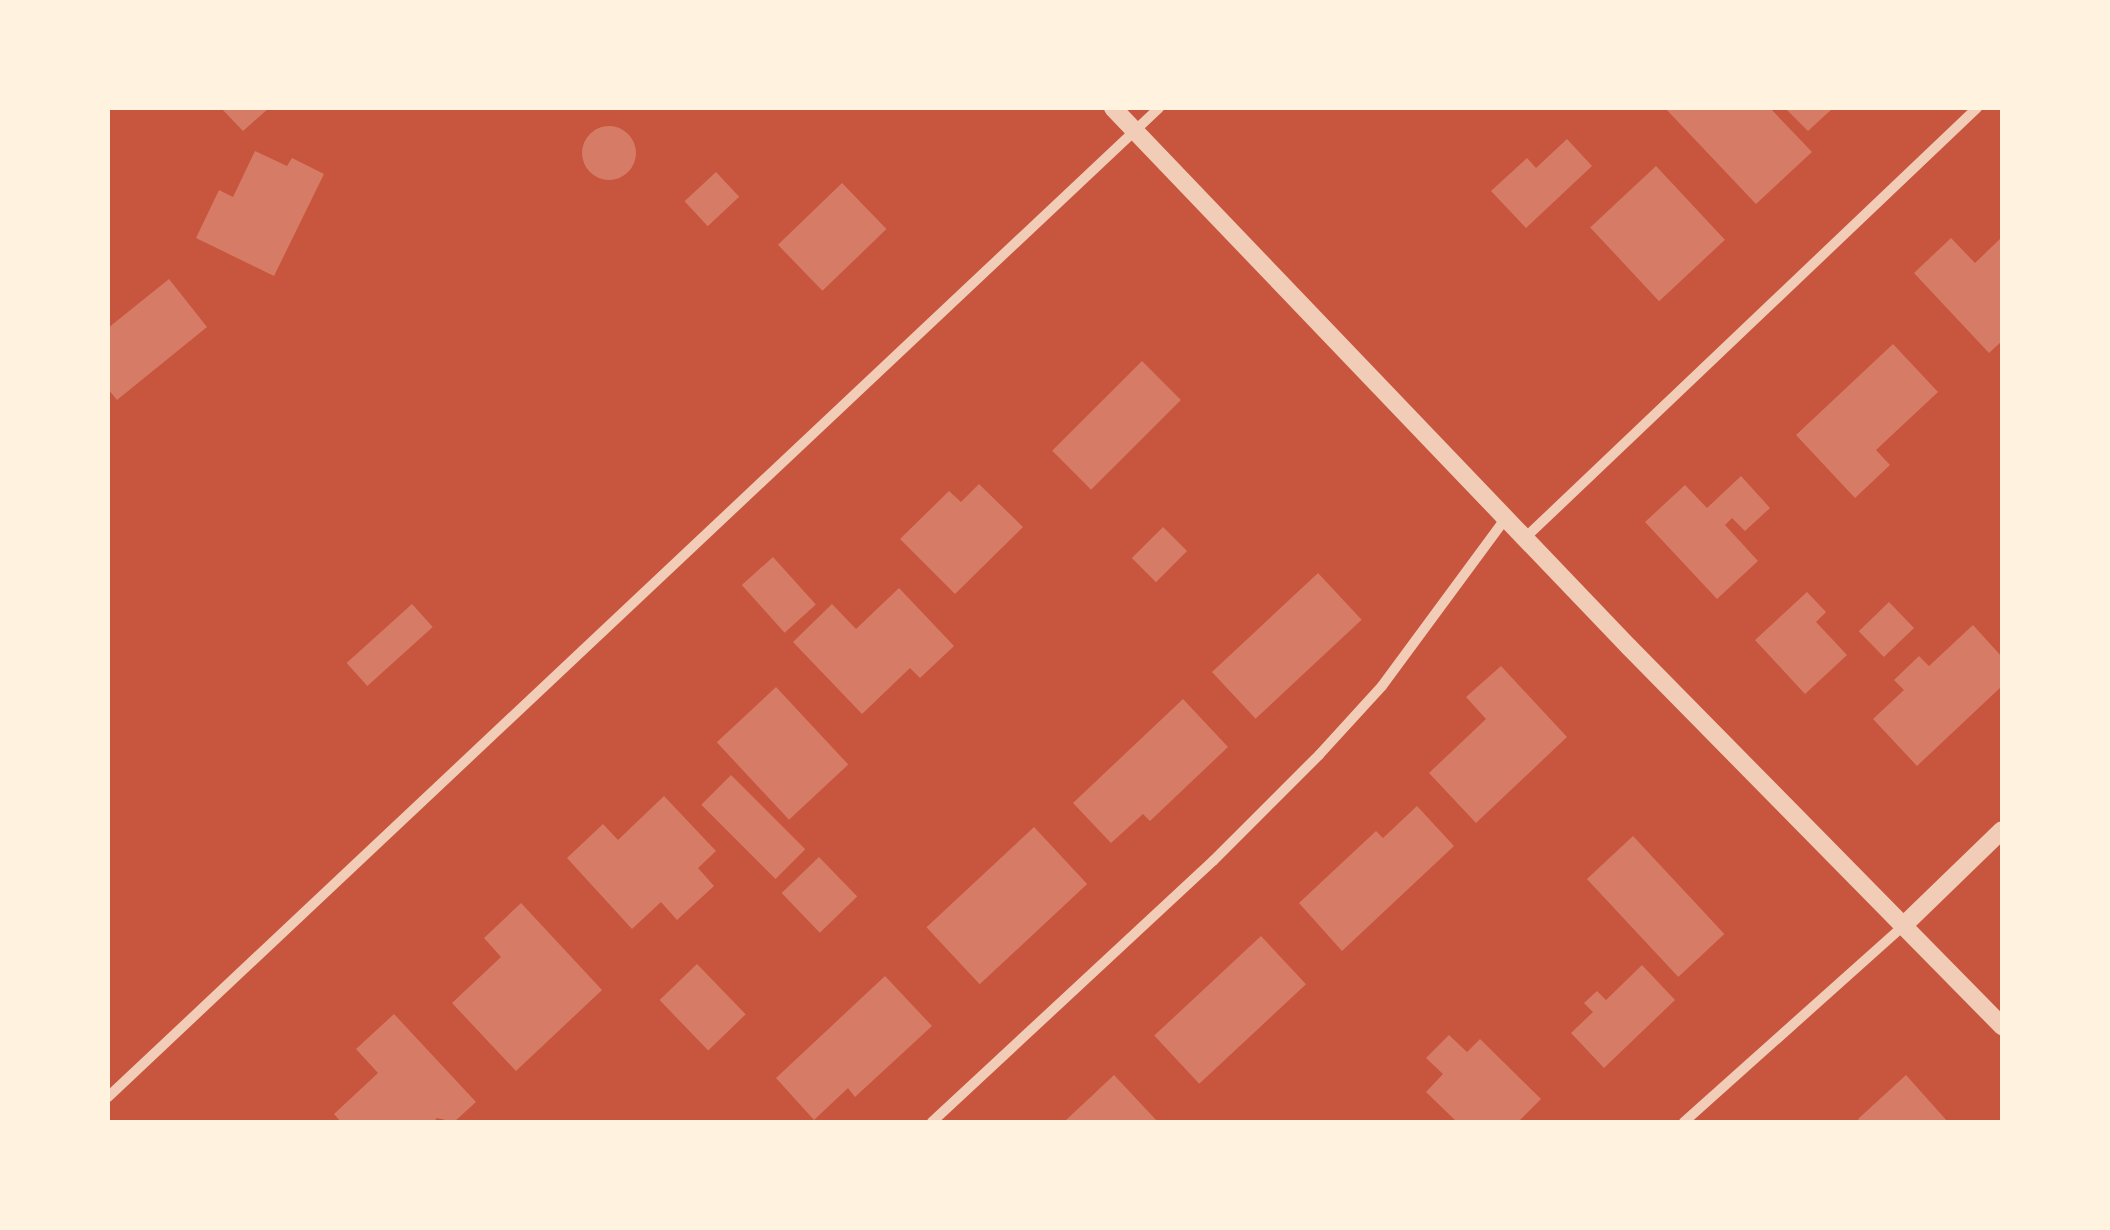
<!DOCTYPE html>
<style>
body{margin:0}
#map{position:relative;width:2110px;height:1230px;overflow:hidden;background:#c8553d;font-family:"PT Sans Narrow",sans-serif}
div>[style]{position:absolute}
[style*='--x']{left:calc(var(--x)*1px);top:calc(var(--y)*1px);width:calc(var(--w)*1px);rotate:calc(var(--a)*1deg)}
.building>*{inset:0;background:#d67c66;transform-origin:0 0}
.round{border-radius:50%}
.minor>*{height:10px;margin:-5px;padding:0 5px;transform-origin:5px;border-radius:5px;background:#f1ccb7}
.tertiary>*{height:18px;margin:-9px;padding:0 9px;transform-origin:9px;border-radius:9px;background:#f1ccb7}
span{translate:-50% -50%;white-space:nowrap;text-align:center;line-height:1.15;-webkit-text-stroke:10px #fff3e0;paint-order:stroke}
.frame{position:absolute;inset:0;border:110px solid #fff3e0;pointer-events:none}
</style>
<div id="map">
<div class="building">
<div style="clip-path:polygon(221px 108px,269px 108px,243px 131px)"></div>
<div style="clip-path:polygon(1665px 108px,1770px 108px,1812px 152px,1756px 204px)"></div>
<div style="clip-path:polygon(1785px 108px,1833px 108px,1808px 131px)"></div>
<div class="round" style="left:582px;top:126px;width:54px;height:54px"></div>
<div style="clip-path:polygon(1567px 139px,1592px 166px,1526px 228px,1491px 191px,1527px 158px,1536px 168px)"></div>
<div style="clip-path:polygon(255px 151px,287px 166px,292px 158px,324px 174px,274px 276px,196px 238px,219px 190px,233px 197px)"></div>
<div style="left:1656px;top:166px;width:101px;height:90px;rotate:47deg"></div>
<div style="left:716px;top:172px;width:34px;height:43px;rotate:47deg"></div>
<div style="left:842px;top:183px;width:64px;height:89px;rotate:46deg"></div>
<div style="clip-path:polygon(2002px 237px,2002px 341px,1989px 353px,1914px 273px,1951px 238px,1975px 263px)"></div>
<div style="clip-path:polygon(169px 279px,207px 327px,117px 400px,108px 389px,108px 328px)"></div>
<div style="clip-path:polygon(1893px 344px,1938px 392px,1876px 450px,1890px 465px,1855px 498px,1796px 435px)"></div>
<div style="left:1142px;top:361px;width:55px;height:127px;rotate:45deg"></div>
<div style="clip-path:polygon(1741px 476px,1770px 508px,1745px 531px,1732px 518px,1725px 525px,1758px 561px,1717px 599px,1645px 522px,1685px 485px,1707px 508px)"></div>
<div style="clip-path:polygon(979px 484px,1023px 527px,955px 594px,900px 539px,949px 491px,961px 502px)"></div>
<div style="left:1163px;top:527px;width:34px;height:44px;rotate:45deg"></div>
<div style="left:773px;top:557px;width:64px;height:42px;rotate:48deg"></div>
<div style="left:1318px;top:573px;width:64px;height:145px;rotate:47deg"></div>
<div style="clip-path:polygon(899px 588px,954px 646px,920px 678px,910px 668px,862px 714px,793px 642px,832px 604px,856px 629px)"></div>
<div style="clip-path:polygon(1807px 592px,1826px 612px,1816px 622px,1847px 655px,1805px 694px,1755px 640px)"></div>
<div style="left:1889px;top:602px;width:36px;height:42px;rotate:46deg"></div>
<div style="left:412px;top:604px;width:31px;height:88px;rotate:48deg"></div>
<div style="clip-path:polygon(1973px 625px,2002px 657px,2002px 686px,1917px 766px,1873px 719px,1904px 690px,1894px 680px,1919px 656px,1929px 666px)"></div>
<div style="clip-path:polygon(1501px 666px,1567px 737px,1476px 823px,1429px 773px,1486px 719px,1466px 697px)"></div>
<div style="left:776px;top:687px;width:106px;height:81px;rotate:47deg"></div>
<div style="clip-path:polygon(1183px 699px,1228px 747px,1150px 821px,1143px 814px,1111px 843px,1073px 803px)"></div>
<div style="left:731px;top:775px;width:105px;height:42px;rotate:45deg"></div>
<div style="clip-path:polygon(664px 796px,716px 851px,698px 868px,714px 886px,677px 920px,661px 902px,632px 929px,567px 858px,603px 824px,618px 840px)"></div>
<div style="clip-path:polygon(1417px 806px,1454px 846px,1342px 951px,1299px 903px,1376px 831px,1383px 838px)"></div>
<div style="left:1034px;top:827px;width:78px;height:147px;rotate:47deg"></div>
<div style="left:1633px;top:836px;width:134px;height:63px;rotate:47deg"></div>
<div style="left:819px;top:857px;width:55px;height:52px;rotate:46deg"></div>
<div style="clip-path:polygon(521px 903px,602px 990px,516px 1071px,452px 1003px,501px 957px,484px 938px)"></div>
<div style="left:1261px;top:936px;width:66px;height:146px;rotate:47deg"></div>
<div style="left:697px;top:964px;width:70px;height:52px;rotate:46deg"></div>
<div style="clip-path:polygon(1642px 965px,1675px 1000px,1604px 1068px,1571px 1033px,1593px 1012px,1584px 1003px,1597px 991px,1606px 1000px)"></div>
<div style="clip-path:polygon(885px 976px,932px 1026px,855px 1097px,848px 1088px,814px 1120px,776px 1078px)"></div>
<div style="clip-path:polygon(394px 1014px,476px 1102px,454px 1122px,437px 1118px,433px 1122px,341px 1122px,334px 1114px,378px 1073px,356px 1049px)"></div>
<div style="clip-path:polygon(1449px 1035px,1467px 1052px,1480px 1039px,1541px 1099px,1518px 1122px,1457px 1122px,1426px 1092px,1443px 1074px,1426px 1058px)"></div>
<div style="clip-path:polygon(1114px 1075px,1158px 1122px,1064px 1122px)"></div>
<div style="clip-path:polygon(1906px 1075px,1948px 1122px,1861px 1122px,1858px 1119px)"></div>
</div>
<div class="minor">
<div style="--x:1525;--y:538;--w:624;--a:-43.57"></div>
<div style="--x:108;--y:1097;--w:1443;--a:-43.26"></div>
<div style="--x:932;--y:1122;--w:384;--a:-42.9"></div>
<div style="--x:1213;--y:861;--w:150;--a:-45"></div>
<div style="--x:1319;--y:755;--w:93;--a:-47.6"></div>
<div style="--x:1382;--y:686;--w:209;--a:-53.6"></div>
<div style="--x:1684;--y:1122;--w:295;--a:-41.8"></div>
</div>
<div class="tertiary">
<div style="--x:1113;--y:108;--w:746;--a:46.25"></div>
<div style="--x:1629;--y:647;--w:532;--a:45.46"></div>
<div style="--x:1904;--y:925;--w:136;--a:-44.1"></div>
</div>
<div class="frame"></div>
</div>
